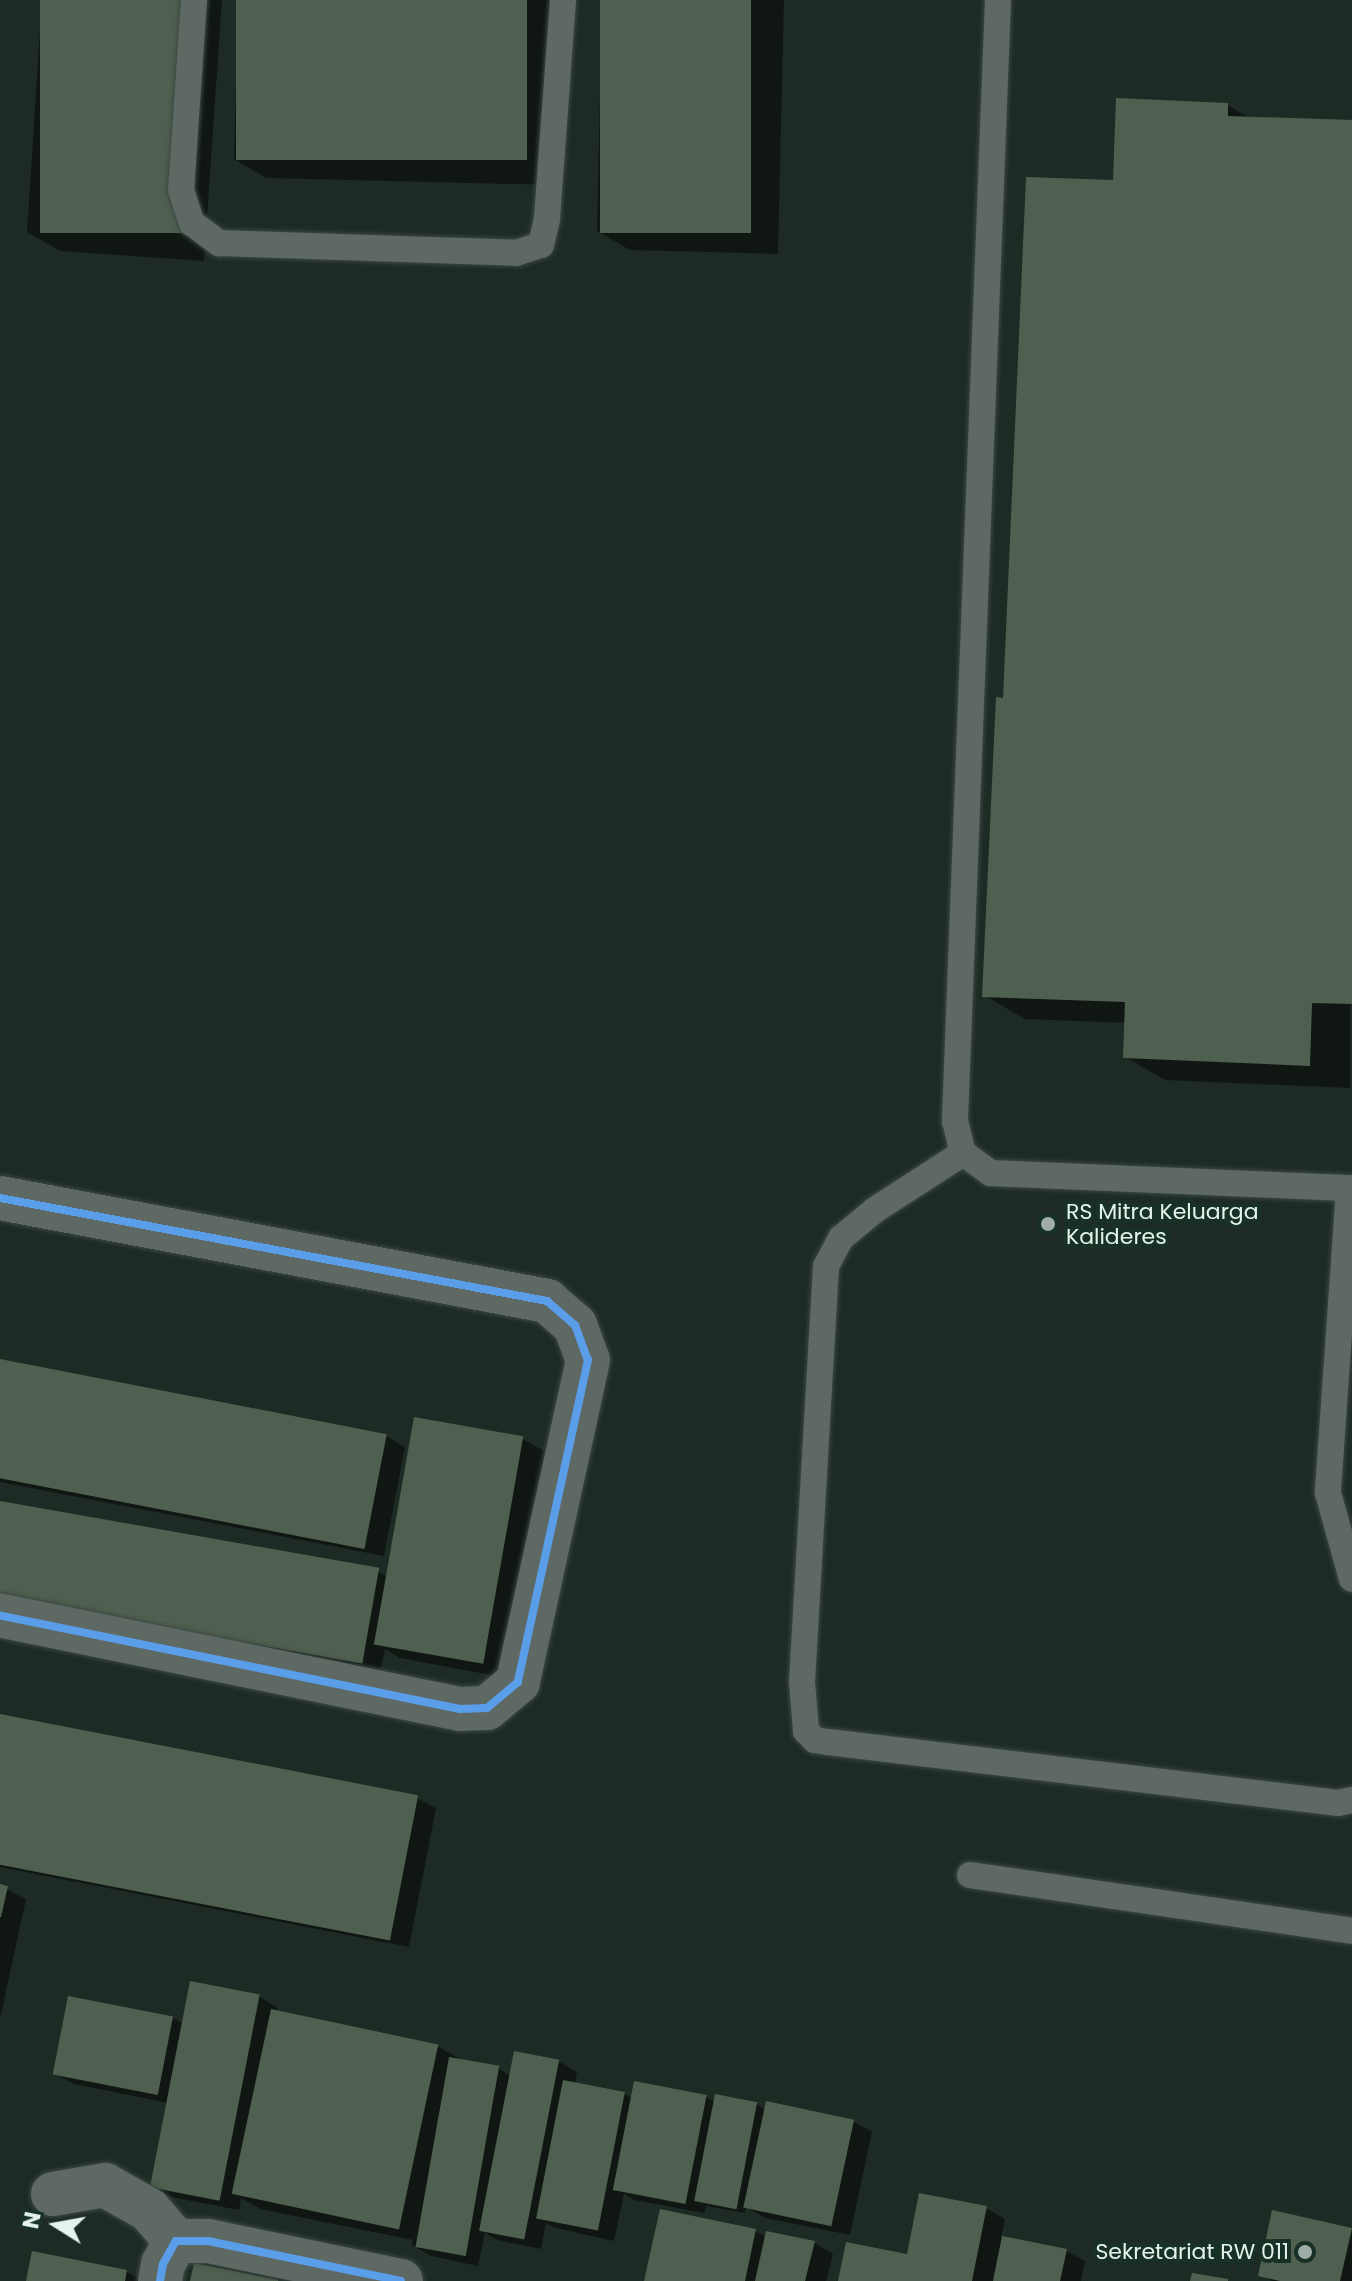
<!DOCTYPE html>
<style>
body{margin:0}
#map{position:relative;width:1352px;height:2281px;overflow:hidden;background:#1e2b25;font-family:Poppins,sans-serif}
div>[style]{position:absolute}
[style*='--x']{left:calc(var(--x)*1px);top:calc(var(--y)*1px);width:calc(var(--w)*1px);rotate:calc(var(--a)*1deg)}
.shadow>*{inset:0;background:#0007}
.building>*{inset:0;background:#506050;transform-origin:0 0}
.roads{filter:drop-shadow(0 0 2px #3c4842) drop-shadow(0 0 2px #3c4842)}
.lane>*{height:26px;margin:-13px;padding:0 13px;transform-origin:13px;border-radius:13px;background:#5f6964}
.street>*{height:44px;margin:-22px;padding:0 22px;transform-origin:22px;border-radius:22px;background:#5f6964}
.cycleway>*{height:8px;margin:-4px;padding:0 4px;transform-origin:4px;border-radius:4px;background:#5a9eea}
.dots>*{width:22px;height:22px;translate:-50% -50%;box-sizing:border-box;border:4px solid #183126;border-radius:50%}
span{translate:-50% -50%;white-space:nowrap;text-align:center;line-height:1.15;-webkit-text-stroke:8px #183126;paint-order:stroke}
.poi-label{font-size:22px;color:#e4f3eb}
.left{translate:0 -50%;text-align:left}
.right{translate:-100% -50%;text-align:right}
.north{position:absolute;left:16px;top:2185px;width:80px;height:80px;-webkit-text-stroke:6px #183126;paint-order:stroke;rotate:281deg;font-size:22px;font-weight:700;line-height:32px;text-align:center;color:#e4f3eb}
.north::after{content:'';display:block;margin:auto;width:28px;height:36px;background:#e4f3eb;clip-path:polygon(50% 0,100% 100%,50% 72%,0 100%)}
</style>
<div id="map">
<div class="shadow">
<div style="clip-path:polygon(42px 0,222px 0,204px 261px,60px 251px,27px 232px)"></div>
<div style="clip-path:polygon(238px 0,560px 0,555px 185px,266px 178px,234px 159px)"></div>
<div style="clip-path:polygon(602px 0,784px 0,778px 254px,630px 250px,597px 231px)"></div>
<div style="clip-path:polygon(1227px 105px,1252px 119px,1352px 122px,1350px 1088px,1165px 1080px,1125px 1057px,1126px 1023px,1025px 1019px,984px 995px,1005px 700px,1115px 182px)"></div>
<div style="clip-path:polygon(0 1361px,386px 1436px,405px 1447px,384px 1556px,0 1482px)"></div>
<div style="clip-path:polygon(523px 1439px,549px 1454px,507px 1678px,400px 1658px,385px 1649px,380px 1673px,0 1603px,0 1503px,378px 1572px,386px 1576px)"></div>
<div style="clip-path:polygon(0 1716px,417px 1798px,436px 1808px,409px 1947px,0 1867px)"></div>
<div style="clip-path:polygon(0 1886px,26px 1899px,0 2019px)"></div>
<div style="clip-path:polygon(260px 1997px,278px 2008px,277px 2012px,437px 2046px,464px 2061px,498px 2068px,511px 2076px,558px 2061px,577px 2072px,575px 2084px,624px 2094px,633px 2099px,706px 2097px,715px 2102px,756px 2104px,766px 2110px,853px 2121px,872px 2132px,850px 2235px,765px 2218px,746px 2207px,745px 2213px,706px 2206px,704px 2213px,634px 2200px,624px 2194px,614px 2241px,556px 2228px,546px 2223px,541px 2249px,497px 2240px,485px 2233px,478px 2266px,431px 2256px,412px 2245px,413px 2240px,260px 2209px,241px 2198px,239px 2210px,171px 2197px,152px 2186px,168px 2103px,74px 2084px,55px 2074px,70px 1998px,173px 2018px,184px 2024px)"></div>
<div style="clip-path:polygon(986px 2208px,1005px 2219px,1001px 2238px,1066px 2251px,1085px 2261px,1081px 2281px,840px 2281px,908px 2256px)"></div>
<div style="clip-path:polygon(1274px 2213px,1352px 2230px,1352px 2281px,1272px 2281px,1261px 2275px)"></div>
<div style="clip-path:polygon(755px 2231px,767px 2237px,814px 2243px,833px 2254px,826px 2281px,646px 2281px)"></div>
<div style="clip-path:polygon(127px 2272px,143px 2281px,28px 2281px)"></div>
</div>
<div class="building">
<div style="left:40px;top:0;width:149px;height:233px"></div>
<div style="left:236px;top:0;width:291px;height:160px"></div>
<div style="left:600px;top:0;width:151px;height:233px"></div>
<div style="clip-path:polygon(1116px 98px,1228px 103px,1228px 116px,1352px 120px,1352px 1004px,1312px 1003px,1310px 1066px,1123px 1058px,1125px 1002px,982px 997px,996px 697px,1003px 698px,1026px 177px,1113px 180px)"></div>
<div style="left:0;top:1359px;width:394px;height:117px;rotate:11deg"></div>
<div style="left:414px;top:1417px;width:111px;height:231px;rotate:10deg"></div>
<div style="left:0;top:1501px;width:385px;height:97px;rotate:10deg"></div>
<div style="left:0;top:1714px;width:426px;height:148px;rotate:11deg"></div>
<div style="clip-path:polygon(0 1884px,8px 1886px,1px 1917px,0 1917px)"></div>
<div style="left:190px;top:1981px;width:71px;height:210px;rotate:11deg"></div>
<div style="left:68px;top:1996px;width:107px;height:80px;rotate:11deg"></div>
<div style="left:271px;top:2009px;width:171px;height:189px;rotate:12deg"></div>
<div style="left:514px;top:2051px;width:46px;height:183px;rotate:11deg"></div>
<div style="left:449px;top:2057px;width:51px;height:193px;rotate:10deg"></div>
<div style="left:563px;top:2080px;width:63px;height:141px;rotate:11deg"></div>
<div style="left:634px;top:2081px;width:74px;height:111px;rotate:11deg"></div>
<div style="left:715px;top:2094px;width:43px;height:109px;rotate:11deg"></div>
<div style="left:766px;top:2101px;width:90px;height:109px;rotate:12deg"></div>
<div style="clip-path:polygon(919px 2193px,987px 2206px,972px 2281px,838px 2281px,846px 2242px,907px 2254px)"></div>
<div style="clip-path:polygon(660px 2209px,756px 2229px,745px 2281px,644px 2281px)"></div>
<div style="clip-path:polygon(1272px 2210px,1352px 2228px,1340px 2281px,1280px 2281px,1258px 2276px)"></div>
<div style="clip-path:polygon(766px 2231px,815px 2241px,805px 2281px,755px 2281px)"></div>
<div style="clip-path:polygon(1002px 2236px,1067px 2249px,1060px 2281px,993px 2281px)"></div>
<div style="clip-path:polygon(32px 2251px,127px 2270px,125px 2281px,26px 2281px)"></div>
<div style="clip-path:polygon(194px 2263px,278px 2280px,278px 2281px,190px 2281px)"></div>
<div style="clip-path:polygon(1192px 2273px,1228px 2279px,1228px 2281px,1190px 2281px)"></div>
</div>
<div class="roads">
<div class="lane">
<div style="--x:194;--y:0;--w:190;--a:93.9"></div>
<div style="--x:181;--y:190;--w:35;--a:72"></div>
<div style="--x:192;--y:223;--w:34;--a:37"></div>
<div style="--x:219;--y:243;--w:297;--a:1.9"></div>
<div style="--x:516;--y:253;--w:26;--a:-18"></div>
<div style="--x:541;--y:245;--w:28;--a:-77"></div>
<div style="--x:547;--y:218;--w:219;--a:-85.8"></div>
<div style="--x:998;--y:0;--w:1122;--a:92.2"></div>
<div style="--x:955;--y:1121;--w:33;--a:76"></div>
<div style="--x:963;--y:1153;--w:34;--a:36"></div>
<div style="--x:991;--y:1173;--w:361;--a:2.4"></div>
<div style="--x:963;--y:1153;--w:105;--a:147.1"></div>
<div style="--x:875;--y:1210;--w:44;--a:140.5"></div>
<div style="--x:841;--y:1238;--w:32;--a:118"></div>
<div style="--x:826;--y:1266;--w:417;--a:93.3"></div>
<div style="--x:802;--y:1682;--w:49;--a:85.3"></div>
<div style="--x:806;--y:1731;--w:13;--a:45"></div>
<div style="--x:815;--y:1740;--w:13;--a:9"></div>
<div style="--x:828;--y:1742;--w:514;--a:6.82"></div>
<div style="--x:1338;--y:1803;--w:14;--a:-12"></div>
<div style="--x:1349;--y:1190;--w:304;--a:94"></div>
<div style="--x:1328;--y:1493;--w:89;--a:74.4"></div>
<div style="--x:970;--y:1875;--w:386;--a:8.3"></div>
</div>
<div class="street">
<div style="--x:0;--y:1198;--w:557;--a:10.66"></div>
<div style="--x:547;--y:1301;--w:37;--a:41"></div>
<div style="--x:575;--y:1325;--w:37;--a:70"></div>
<div style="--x:588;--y:1360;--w:330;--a:102.3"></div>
<div style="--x:518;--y:1682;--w:40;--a:140"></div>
<div style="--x:487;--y:1708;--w:27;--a:178"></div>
<div style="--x:460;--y:1709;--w:470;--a:-168.5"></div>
<div style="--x:53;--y:2194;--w:53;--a:-9.8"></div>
<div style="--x:105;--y:2185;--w:51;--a:29.6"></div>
<div style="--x:149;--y:2210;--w:41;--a:48.9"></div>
<div style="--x:160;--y:2281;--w:17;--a:-80"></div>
<div style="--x:163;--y:2264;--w:26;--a:-61"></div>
<div style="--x:176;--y:2241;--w:32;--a:0"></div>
<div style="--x:208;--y:2241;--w:197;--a:11.7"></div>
</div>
</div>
<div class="cycleway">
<div style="--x:0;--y:1198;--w:557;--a:10.66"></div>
<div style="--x:547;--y:1301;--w:37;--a:41"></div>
<div style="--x:575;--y:1325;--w:37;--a:70"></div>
<div style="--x:588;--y:1360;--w:330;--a:102.3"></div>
<div style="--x:518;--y:1682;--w:40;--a:140"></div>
<div style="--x:487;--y:1708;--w:27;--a:178"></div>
<div style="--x:460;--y:1709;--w:470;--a:-168.5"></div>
<div style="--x:160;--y:2281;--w:17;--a:-80"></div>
<div style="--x:163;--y:2264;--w:26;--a:-61"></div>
<div style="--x:176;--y:2241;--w:32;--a:0"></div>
<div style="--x:208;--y:2241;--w:197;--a:11.7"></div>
</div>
<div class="dots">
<div style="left:1048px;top:1224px;background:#9fada6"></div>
<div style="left:1305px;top:2252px;background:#9fada6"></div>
</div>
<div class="poi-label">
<span class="left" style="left:1066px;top:1224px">RS Mitra Keluarga<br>Kalideres</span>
<span class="right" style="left:1289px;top:2252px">Sekretariat RW 011</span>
</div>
<div class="north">N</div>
</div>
